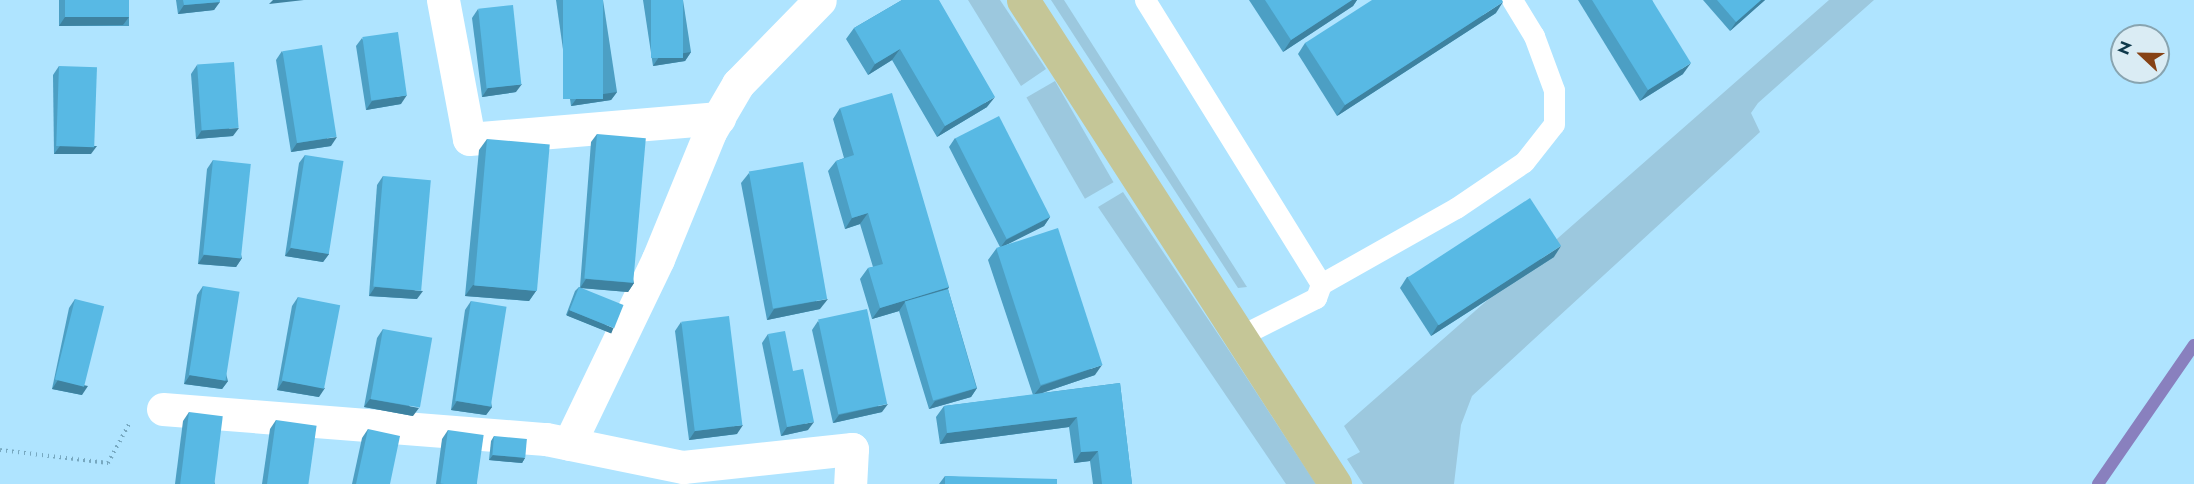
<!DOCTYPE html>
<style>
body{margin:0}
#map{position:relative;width:2194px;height:484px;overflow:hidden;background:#afe4ff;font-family:Jost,sans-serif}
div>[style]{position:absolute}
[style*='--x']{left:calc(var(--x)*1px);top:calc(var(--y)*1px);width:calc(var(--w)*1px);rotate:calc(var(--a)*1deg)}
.green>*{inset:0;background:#9cc8de;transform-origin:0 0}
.stream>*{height:12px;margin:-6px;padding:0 6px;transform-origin:6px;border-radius:6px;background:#8980be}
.path>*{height:4px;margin-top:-2px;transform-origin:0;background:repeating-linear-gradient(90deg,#77a8c0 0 1.5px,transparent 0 6px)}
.lane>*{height:21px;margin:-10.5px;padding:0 10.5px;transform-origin:10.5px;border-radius:10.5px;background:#fff}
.street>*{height:33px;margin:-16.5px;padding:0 16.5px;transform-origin:16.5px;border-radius:16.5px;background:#fff}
.primary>*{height:33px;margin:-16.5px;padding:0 16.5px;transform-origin:16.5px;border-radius:16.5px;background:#c5c697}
.wall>*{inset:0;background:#4c9fc4;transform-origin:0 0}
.shaded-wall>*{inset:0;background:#3e82a0;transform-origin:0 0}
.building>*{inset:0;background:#58b9e4;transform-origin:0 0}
span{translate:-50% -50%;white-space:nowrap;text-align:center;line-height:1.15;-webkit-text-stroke:4.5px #daecf4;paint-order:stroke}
.north{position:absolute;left:2110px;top:24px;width:60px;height:60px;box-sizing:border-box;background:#daecf4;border:2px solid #88a4b0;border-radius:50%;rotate:292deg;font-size:16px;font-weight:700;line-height:24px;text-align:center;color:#0e384a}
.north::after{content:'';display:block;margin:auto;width:21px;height:27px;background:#864215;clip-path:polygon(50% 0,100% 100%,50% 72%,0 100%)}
</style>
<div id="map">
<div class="green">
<div style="clip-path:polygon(968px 0,1000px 0,1046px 69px,1021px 86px)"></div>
<div style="clip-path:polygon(1051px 0,1064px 0,1247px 287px,1238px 288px)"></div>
<div style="clip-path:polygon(1829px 0,1874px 0,1758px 103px,1751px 113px,1760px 132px,1472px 396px,1461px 425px,1454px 484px,1363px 484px,1347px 459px,1360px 452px,1344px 426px)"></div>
<div style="left:1055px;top:81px;width:117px;height:33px;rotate:60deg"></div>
<div style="clip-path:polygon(1123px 192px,1228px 349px,1316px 484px,1286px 484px,1098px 207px)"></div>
</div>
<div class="stream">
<div style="--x:2098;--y:484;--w:169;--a:-55.4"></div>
</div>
<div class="path">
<div style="--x:0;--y:450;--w:109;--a:6.9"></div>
<div style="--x:108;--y:463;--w:44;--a:-61.7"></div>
</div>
<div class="lane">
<div style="--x:1145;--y:0;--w:334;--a:58.2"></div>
<div style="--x:1240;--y:336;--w:85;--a:-26.6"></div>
<div style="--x:1316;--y:298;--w:15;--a:-70"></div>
<div style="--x:1321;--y:284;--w:155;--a:-29.4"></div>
<div style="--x:1456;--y:208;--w:82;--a:-34.1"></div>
<div style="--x:1524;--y:162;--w:48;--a:-51.7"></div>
<div style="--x:1554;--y:124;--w:34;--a:-90"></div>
<div style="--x:1554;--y:90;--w:58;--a:-110.3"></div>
<div style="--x:1534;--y:36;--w:42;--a:-121.4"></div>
</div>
<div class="street">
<div style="--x:443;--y:0;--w:141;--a:79.4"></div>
<div style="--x:469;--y:139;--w:251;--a:-4.8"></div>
<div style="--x:163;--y:409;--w:384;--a:4.5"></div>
<div style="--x:546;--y:439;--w:140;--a:11.6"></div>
<div style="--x:683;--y:467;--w:170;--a:-6.1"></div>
<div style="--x:852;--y:449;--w:35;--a:93"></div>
<div style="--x:569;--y:444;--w:205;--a:-64.3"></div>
<div style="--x:658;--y:259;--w:137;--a:-67.7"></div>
<div style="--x:710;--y:132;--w:56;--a:-59.7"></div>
<div style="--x:738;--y:84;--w:117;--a:-45.7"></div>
</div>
<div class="primary">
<div style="--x:1023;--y:0;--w:576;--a:57.19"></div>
</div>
<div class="wall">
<div style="left:59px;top:0;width:70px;height:26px"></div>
<div style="clip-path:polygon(176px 0,220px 0,214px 10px,178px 14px)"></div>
<div style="clip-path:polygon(556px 0,603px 0,617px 92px,611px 100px,571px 106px)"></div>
<div style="clip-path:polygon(643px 0,683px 0,691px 52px,685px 61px,653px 66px)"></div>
<div style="clip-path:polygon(902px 0,987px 107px,937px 137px,892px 60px,868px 75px,846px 39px,854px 28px)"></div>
<div style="clip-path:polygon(1249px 0,1357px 0,1353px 6px,1283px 52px)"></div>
<div style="clip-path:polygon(1578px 0,1652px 0,1683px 74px,1640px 101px)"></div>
<div style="clip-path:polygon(1703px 0,1765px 0,1730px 31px)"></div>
<div style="clip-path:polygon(478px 9px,516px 92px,482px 97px,472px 18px)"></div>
<div style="clip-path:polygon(1496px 13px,1337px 116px,1298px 54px,1305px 43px)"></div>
<div style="clip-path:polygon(362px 38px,401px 104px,366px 110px,356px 46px)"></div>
<div style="clip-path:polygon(282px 51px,331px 146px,291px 152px,276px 60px)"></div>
<div style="clip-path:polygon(197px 65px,233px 136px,196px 139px,191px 74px)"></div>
<div style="clip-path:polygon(59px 66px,91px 154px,54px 154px,53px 75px)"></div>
<div style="clip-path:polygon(840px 108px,949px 287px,948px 289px,977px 388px,971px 397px,929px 409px,899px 311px,872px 319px,860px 279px,868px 268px,873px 267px,860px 224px,845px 229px,828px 171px,836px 161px,844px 158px,833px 119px)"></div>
<div style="clip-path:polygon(597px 134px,634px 283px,628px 292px,582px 288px,611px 333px,566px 315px,575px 291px,579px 287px,580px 287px,591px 142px)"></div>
<div style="clip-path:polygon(955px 138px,1050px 217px,1044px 226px,1004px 246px,1095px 375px,1042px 393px,1120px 383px,1132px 484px,1093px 484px,1090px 461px,1074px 463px,1069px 427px,940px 444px,936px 417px,944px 406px,1033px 395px,988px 260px,996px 249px,1000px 247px,949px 147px)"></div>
<div style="clip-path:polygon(487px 139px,536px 291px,529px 301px,465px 296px,479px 150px)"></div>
<div style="clip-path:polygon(305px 155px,329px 254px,323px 262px,285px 256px,299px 163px)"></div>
<div style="clip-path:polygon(213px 160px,242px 258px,236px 267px,198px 264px,207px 169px)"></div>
<div style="clip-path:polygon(749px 173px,820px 309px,767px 320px,741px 183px)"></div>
<div style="clip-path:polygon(383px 176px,417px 299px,369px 296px,377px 185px)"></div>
<div style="clip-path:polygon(1554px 257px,1431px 336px,1400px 288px,1407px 277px)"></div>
<div style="clip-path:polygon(203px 286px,228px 381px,222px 389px,184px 384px,197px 295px)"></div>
<div style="clip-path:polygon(298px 297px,319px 397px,277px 390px,292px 306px)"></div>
<div style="clip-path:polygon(75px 299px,82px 395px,52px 389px,69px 308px)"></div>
<div style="clip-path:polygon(471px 301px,492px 407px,486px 415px,451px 410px,465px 310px)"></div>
<div style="clip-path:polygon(818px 321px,882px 412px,833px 423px,812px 330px)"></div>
<div style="clip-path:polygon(681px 322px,737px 434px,689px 440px,675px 331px)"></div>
<div style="clip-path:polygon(383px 329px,413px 416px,364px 407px,377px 338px)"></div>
<div style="clip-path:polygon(768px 334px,808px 430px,781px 436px,762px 343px)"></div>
<div style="clip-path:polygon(189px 412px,215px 484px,175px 484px,183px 421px)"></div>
<div style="clip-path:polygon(276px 420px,307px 484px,262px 484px,270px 429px)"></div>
<div style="clip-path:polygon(368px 429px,390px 484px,352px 484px,362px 438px)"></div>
<div style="clip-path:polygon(448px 430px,477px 484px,436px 484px,442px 439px)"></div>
<div style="clip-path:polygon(494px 436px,525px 458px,522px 463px,489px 460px,491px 441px)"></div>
<div style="clip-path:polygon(945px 476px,1057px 484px,939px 484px)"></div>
</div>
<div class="shaded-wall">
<div style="clip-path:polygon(273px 0,304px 0,269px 4px)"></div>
<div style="clip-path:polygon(1352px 0,1357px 0,1353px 6px,1283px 52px,1291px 40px)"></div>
<div style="clip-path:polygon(1761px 0,1765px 0,1730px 31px,1736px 22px)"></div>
<div style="clip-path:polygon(220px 2px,214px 10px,178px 14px,184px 5px)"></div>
<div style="clip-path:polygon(1503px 2px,1496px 13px,1337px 116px,1345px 105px)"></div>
<div style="clip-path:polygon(65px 17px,129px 17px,123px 25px,59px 26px)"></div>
<div style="clip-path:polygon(900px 49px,892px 60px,868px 75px,875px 64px)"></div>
<div style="clip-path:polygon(691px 52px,685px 61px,653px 66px,659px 57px)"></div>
<div style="clip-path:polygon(1691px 63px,1683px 74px,1640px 101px,1648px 90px)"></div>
<div style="clip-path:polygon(522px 84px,516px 92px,482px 97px,488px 88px)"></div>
<div style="clip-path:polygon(617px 92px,611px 100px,571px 106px,577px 98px)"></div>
<div style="clip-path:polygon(407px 95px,401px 104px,366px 110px,372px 101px)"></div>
<div style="clip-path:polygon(995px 97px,987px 107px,937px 137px,945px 126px)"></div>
<div style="clip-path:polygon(239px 128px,233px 136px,196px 139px,202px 130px)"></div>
<div style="clip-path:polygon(337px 137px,331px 146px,291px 152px,297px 143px)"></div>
<div style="clip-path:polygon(60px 146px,97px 146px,91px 154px,54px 154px)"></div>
<div style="clip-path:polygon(868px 213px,860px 224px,845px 229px,852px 218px)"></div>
<div style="clip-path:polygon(1050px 217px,1044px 226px,1000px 248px,1006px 240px)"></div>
<div style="clip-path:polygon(1561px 246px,1554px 257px,1431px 336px,1438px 325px)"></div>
<div style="clip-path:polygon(291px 248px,329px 254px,323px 262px,285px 256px)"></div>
<div style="clip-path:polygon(204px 255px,242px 258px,236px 267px,198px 264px)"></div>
<div style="clip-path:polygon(586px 279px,634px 283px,628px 292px,580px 288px)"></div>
<div style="clip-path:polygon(473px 285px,536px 291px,529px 301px,465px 296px)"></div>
<div style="clip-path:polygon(375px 287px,423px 291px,417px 299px,369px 296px)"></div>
<div style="clip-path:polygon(949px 287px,942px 298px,905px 302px,899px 311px,872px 319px,880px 308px)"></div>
<div style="clip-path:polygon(828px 299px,820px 309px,767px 320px,774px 309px)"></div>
<div style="left:569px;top:310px;width:48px;height:6px;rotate:22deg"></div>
<div style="clip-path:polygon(1102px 365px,1095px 375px,1033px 396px,1041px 386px)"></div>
<div style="clip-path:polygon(190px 375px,228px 381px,222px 389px,184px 384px)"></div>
<div style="clip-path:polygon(58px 380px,88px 386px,82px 395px,52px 389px)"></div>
<div style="clip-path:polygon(283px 381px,325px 388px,319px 397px,277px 390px)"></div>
<div style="clip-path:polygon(977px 388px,971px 397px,929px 409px,935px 401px)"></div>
<div style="clip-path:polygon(370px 399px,419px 408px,413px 416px,364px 407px)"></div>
<div style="clip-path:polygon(457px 401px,492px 407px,486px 415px,451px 410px)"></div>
<div style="clip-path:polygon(888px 404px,882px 412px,833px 423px,839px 415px)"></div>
<div style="clip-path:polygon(1077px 417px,1069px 427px,940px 444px,947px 433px)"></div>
<div style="clip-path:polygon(814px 422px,808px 430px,781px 436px,787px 427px)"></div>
<div style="clip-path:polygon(743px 425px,737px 434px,689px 440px,695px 431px)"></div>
<div style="clip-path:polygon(1098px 451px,1090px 461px,1074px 463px,1081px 452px)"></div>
<div style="clip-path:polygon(493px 455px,525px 458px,522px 463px,489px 460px)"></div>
</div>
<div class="building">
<div style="left:65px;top:0;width:64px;height:17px"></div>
<div style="clip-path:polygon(183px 0,220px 0,220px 2px,184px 5px)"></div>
<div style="left:563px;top:0;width:40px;height:99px"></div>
<div style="left:651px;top:0;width:32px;height:58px"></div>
<div style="clip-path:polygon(902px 0,939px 0,995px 97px,945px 126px,900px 49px,875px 64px,854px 28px)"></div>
<div style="clip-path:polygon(1265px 0,1352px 0,1291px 40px)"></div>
<div style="clip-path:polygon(1372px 0,1502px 0,1503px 2px,1345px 105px,1305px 43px)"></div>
<div style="clip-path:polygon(1592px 0,1652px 0,1691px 63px,1648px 90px)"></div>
<div style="clip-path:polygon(1717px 0,1761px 0,1736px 22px)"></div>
<div style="left:513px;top:5px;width:80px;height:35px;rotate:84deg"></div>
<div style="left:398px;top:32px;width:64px;height:36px;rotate:82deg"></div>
<div style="left:322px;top:45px;width:93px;height:40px;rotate:81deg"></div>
<div style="left:234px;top:62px;width:66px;height:37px;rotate:86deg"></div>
<div style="left:59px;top:66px;width:38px;height:80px;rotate:2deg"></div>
<div style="clip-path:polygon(892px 93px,949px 287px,880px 308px,868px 268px,883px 264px,868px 213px,852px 218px,836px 161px,854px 155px,840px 108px)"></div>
<div style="left:999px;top:116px;width:113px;height:49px;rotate:63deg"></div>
<div style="left:597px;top:134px;width:49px;height:145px;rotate:5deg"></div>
<div style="left:487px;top:139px;width:63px;height:147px;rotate:5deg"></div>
<div style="left:305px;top:155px;width:39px;height:94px;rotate:9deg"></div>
<div style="left:213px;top:160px;width:38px;height:95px;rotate:6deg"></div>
<div style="left:803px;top:162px;width:139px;height:55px;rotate:80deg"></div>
<div style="left:383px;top:176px;width:48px;height:111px;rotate:5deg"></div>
<div style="left:1530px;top:198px;width:57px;height:146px;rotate:57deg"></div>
<div style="left:1058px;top:228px;width:144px;height:65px;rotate:72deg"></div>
<div style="left:203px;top:286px;width:37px;height:90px;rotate:9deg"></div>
<div style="left:579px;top:287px;width:48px;height:25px;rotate:22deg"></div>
<div style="left:948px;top:289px;width:103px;height:45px;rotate:74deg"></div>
<div style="left:298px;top:297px;width:43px;height:85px;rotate:11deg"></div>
<div style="left:75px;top:299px;width:30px;height:83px;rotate:14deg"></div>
<div style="left:471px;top:301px;width:36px;height:101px;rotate:9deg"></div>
<div style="left:867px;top:309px;width:97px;height:50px;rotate:78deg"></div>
<div style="left:729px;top:316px;width:110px;height:48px;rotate:83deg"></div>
<div style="left:383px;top:329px;width:50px;height:71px;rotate:10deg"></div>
<div style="clip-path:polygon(785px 331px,793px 371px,803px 369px,814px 422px,787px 427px,768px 334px)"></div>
<div style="clip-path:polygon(1120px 383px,1132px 484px,1102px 484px,1098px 451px,1081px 452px,1077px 417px,947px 433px,944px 406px)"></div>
<div style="left:189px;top:412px;width:34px;height:73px;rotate:7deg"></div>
<div style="left:276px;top:420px;width:41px;height:65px;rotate:8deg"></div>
<div style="clip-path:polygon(368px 429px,400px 436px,390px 484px,356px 484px)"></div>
<div style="left:448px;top:430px;width:36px;height:54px;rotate:8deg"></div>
<div style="left:494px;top:436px;width:33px;height:19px;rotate:5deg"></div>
<div style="clip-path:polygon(945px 476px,1057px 479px,1057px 484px,945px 484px)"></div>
</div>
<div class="north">N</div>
</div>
